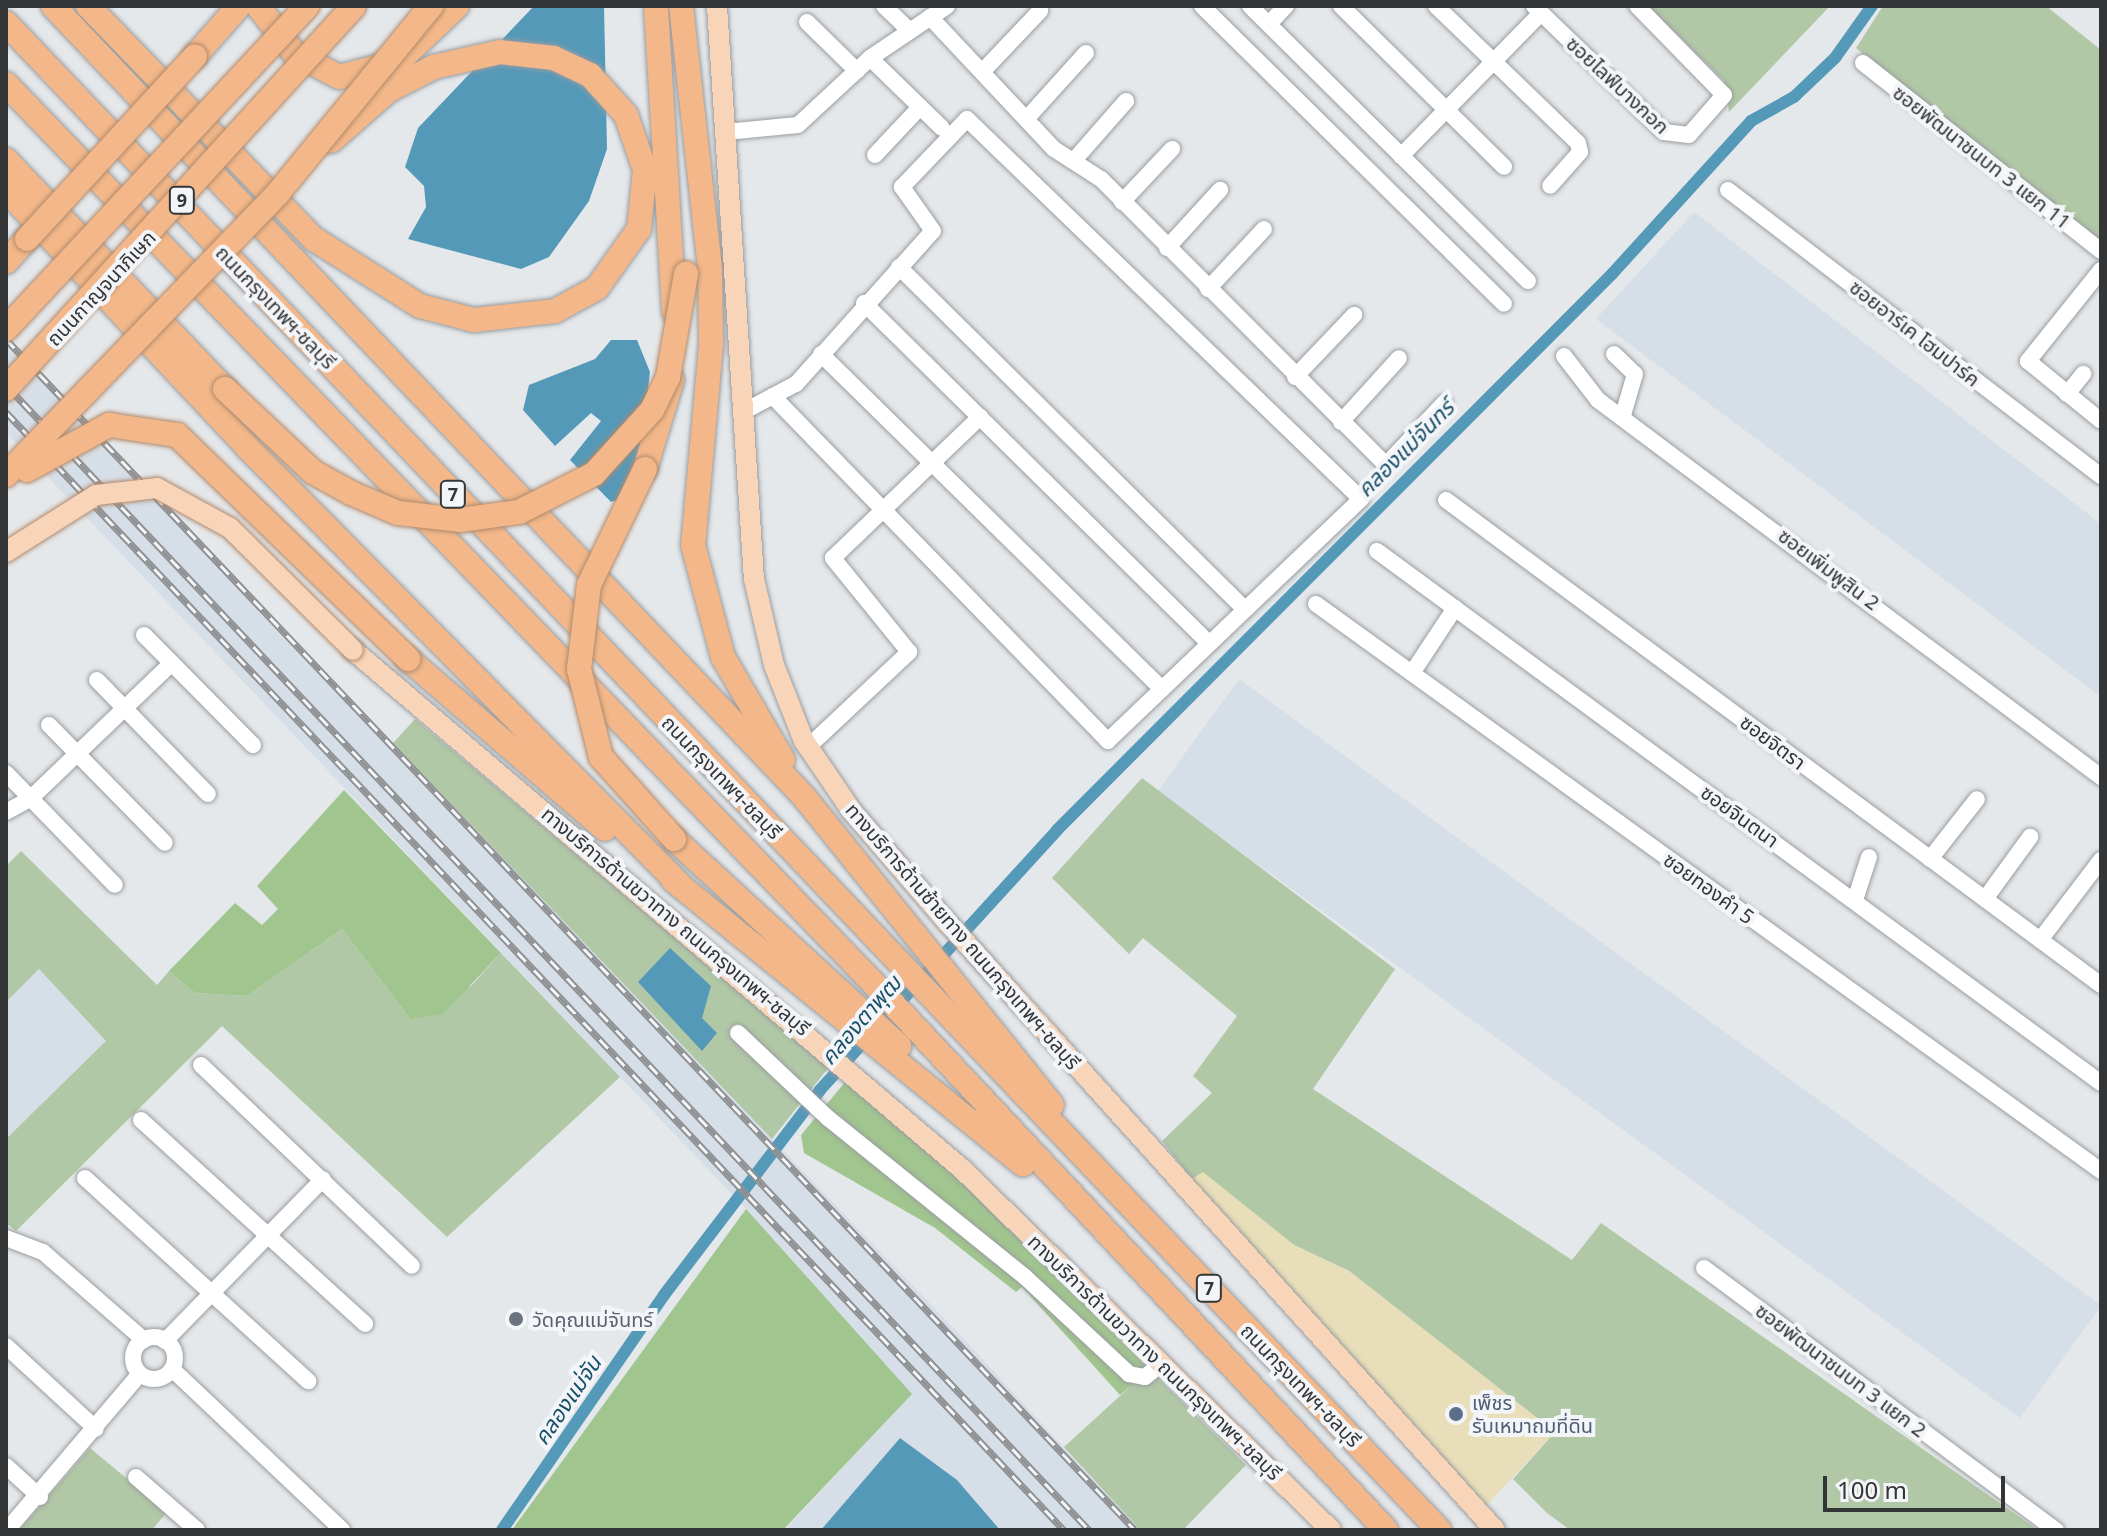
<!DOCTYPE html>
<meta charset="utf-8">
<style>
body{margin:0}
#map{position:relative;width:2107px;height:1536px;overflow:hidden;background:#e5e8eb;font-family:"Noto Sans","Noto Sans Thai",sans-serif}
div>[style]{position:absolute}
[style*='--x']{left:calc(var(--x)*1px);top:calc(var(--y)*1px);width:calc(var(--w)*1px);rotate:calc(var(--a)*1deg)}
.built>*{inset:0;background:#d6dee7;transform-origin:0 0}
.green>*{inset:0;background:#b1c8a6}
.forest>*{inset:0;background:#a1c58f}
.sand>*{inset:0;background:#e8deb9}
.water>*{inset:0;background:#5599b9}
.canal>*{height:12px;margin:-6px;padding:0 6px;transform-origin:6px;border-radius:6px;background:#5599b9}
.roads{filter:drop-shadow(0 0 2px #9a9d9f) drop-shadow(0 0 2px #9a9d9f)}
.minor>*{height:16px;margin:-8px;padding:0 8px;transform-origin:8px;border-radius:8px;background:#fff}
.minor>.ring{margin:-8px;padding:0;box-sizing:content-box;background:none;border:16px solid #fff;border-radius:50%}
.major>*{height:20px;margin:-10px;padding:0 10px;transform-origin:10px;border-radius:10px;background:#f8d4b8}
.highway>*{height:24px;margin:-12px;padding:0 12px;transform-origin:12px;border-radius:12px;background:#f3b789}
.rail>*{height:7px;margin-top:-3.5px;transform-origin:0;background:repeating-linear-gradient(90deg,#f3f5f8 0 12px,#8f9193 0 24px);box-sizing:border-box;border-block:2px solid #8f9193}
.bridges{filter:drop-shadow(0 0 2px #b08a6c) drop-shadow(0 0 2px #b08a6c)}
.major-bridge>*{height:20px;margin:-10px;padding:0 10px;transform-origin:10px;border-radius:10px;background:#f8d4b8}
.highway-bridge>*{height:24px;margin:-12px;padding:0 12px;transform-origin:12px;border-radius:12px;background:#f3b789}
.dots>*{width:22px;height:22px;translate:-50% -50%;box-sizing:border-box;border:4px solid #f3f5f8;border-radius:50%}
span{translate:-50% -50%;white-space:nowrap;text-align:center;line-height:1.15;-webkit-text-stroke:8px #f3f5f8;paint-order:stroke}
.shield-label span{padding:2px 6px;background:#f3f5f8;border:2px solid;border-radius:6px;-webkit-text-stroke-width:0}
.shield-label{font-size:18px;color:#343536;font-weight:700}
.street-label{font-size:20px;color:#343536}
.worship-label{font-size:20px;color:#5b616d}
.left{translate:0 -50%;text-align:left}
.service-label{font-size:20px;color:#4e5e75}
.water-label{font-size:22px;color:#195168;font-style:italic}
.frame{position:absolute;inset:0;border:8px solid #343536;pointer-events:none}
.scale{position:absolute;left:1823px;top:1476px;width:182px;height:36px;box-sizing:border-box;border:4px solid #343536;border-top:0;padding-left:10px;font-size:24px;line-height:28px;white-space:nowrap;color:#343536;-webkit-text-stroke:6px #f3f5f8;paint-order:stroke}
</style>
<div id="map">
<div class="built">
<div style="clip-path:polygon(1694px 212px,2101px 524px,2101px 697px,1596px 319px)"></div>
<div style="clip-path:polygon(6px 339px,963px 1338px,1140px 1530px,785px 1530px,911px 1394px,746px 1209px,6px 433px)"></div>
<div style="left:1239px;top:679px;width:1066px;height:139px;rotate:36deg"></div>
<div style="clip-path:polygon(39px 969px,107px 1041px,6px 1139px,6px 1002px)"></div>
</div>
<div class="green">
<div style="clip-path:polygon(1648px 6px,1830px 6px,1729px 112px,1724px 81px)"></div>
<div style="clip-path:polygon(1883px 6px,2046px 6px,2101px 50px,2101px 246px,1856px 48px)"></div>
<div style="clip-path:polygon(415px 719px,829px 1067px,772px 1139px,393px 743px)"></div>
<div style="clip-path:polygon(1142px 778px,1395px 969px,1313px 1089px,1572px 1260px,1601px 1223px,2038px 1530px,1570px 1530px,1547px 1513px,1513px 1479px,1555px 1432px,1349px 1271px,1294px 1245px,1203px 1173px,1192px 1179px,1162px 1141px,1212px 1093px,1193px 1076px,1237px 1016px,1143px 938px,1129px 954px,1052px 878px)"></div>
<div style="clip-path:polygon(21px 851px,157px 985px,169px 971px,195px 993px,247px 996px,342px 929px,410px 1019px,472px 985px,501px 953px,620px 1077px,447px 1237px,222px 1026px,16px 1231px,6px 1223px,6px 1139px,106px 1041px,39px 969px,6px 1002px,6px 866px)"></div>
<div style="clip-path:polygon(1159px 1379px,1246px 1465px,1183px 1530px,1140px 1530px,1064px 1447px,1133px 1384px)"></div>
<div style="clip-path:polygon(90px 1448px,167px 1512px,152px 1530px,19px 1530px)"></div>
</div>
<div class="forest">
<div style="clip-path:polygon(344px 790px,501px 953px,443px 1014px,410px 1019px,342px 929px,247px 996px,195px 993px,169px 971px,235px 903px,262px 925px,278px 909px,257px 886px)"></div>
<div style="clip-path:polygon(846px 1081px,937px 1157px,1159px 1379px,1133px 1384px,1120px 1395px,1022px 1287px,1016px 1292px,935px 1228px,804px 1153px,801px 1135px)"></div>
<div style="clip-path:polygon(746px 1209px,912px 1394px,783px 1530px,512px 1530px)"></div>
</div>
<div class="sand">
<div style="clip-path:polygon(1203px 1172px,1294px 1245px,1349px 1271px,1555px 1432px,1485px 1507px,1192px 1179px)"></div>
</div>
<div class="water">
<div style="clip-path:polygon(534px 6px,604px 6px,607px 149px,589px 201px,549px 257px,521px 269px,408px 239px,426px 207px,424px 186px,405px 167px,418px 128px)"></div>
<div style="clip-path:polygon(611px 340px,637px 340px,650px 372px,636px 494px,611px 502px,570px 460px,601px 421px,591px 413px,555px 446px,523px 410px,529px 385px,595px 359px)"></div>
<div style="clip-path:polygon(670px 948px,711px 986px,702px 1018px,717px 1033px,702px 1051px,638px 982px)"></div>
<div style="clip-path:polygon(900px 1438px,957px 1480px,1000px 1530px,821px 1530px)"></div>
</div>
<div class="canal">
<div style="--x:502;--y:1530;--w:285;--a:-55.4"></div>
<div style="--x:664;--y:1295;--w:258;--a:-52.7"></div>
<div style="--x:820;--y:1090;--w:352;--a:-47.6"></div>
<div style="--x:1057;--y:830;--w:786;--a:-45.05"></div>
<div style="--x:1612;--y:274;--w:207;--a:-47.7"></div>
<div style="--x:1751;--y:121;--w:49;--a:-29.2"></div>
<div style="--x:1794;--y:97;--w:57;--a:-43.6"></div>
<div style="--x:1835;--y:58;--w:64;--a:-54.6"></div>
</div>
<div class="roads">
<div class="minor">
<div style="--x:884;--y:6;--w:36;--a:44"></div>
<div style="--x:1202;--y:6;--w:424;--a:44.6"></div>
<div style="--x:1250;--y:6;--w:391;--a:44.7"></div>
<div style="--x:1341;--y:6;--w:229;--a:44.6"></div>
<div style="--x:1436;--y:6;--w:197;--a:44"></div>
<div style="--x:1578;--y:143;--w:9;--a:77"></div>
<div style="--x:1580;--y:152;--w:45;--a:131.4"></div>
<div style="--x:1534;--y:6;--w:181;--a:44.1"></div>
<div style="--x:1664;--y:132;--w:25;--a:7"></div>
<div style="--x:1689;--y:135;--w:53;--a:-48.8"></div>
<div style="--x:1724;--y:95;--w:124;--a:-134.3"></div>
<div style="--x:930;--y:17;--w:181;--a:46.8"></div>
<div style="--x:1054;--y:149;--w:56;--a:32.6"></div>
<div style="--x:1101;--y:179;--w:404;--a:45.1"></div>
<div style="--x:1386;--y:465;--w:85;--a:-46.9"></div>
<div style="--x:807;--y:22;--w:70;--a:44.4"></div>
<div style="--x:1269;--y:24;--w:25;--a:-47"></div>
<div style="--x:870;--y:58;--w:100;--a:44.2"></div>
<div style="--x:1863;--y:63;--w:303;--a:38.3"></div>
<div style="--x:983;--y:71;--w:83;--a:-46.5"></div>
<div style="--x:1029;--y:116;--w:85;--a:-47.9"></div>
<div style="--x:726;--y:132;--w:72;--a:-5.6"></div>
<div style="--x:798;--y:125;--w:98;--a:-42.9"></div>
<div style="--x:870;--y:58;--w:93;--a:-34"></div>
<div style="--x:875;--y:155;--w:66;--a:-46.8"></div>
<div style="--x:1401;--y:156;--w:200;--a:-45.6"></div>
<div style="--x:1076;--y:158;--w:76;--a:-48.7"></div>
<div style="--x:1728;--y:190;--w:470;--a:37.5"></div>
<div style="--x:1122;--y:202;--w:73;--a:-46.7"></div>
<div style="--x:1167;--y:248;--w:79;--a:-47.6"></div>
<div style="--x:899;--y:267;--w:486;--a:44.7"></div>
<div style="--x:2101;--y:270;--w:117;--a:128.7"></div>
<div style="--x:2028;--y:361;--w:94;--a:39.4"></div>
<div style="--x:1208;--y:289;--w:82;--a:-47"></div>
<div style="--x:864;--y:303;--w:484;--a:44.6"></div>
<div style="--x:821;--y:354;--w:478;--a:44.5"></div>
<div style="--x:1614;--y:354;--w:29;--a:44"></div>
<div style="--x:1635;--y:374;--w:43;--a:106.3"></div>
<div style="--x:1564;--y:356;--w:56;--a:52.3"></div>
<div style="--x:1598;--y:400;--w:629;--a:36.85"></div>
<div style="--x:1295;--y:377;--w:86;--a:-46.4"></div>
<div style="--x:2067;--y:394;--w:26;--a:-51"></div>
<div style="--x:743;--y:412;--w:34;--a:-28"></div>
<div style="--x:773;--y:396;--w:26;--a:-28"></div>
<div style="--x:796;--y:384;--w:205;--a:-48.2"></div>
<div style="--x:933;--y:231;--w:54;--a:-125.2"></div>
<div style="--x:902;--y:187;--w:94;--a:-46.3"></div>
<div style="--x:967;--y:119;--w:547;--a:43.96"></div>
<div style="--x:1361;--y:499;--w:350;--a:136.3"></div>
<div style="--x:1108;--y:741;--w:481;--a:-134.2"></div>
<div style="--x:1341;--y:422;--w:86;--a:-47.8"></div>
<div style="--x:1446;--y:500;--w:815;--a:36.52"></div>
<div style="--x:1377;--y:551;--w:898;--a:36.31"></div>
<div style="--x:1316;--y:604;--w:968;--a:35.84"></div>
<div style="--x:144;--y:635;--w:155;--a:45.3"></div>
<div style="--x:1412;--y:673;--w:78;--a:-56.5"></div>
<div style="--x:97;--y:680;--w:159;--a:45.8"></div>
<div style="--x:49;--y:725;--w:165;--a:45.5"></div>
<div style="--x:808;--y:747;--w:139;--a:-43.2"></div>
<div style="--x:909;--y:652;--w:121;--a:-129"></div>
<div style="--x:833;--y:558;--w:204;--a:-43.8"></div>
<div style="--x:6;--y:773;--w:156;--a:45.8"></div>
<div style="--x:6;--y:812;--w:29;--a:-29"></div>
<div style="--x:31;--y:798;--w:195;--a:-43.8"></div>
<div style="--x:1930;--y:859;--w:76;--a:-51.9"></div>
<div style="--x:1985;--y:899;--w:77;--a:-54"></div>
<div style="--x:1855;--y:900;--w:45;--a:-72"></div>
<div style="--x:2040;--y:940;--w:101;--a:-52.7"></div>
<div style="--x:738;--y:1033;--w:124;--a:43.4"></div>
<div style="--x:828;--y:1118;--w:252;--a:38.9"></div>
<div style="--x:1024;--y:1276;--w:144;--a:43"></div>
<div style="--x:1129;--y:1374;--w:16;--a:11"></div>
<div style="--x:1145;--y:1377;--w:21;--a:-39"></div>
<div style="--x:201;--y:1065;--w:291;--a:43.6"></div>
<div style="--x:141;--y:1120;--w:303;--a:42.3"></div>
<div style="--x:85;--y:1178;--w:302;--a:42.3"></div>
<div style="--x:6;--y:1238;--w:40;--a:21"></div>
<div style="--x:43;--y:1252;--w:134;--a:41.1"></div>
<div style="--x:1704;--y:1268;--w:439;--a:36.7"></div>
<div class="ring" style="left:133px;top:1337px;width:26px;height:26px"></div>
<div style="--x:165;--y:1341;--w:226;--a:-45.7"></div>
<div style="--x:6;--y:1346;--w:122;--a:42.7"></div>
<div style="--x:172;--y:1369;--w:234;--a:43.4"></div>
<div style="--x:6;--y:1466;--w:46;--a:42.4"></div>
<div style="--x:136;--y:1477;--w:81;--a:41"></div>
<div style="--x:7;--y:1530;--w:205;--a:-49.6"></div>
</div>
<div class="major">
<div style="--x:717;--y:6;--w:574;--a:86.31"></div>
<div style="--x:754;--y:579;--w:88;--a:76.9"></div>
<div style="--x:774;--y:665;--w:82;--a:68.5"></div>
<div style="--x:804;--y:741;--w:83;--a:55.7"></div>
<div style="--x:851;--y:810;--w:149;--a:49.4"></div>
<div style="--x:948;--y:923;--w:817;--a:47.98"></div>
<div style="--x:353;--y:650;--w:800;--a:40.44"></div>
<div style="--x:962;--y:1169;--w:516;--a:44.37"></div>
</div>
<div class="highway">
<div style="--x:53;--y:6;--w:1092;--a:46.48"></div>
<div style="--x:805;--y:798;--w:394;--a:51.2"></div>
<div style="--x:88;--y:6;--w:325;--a:45.9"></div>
<div style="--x:314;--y:239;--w:125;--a:32.3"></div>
<div style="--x:420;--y:306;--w:56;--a:14.5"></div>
<div style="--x:474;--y:320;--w:81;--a:-6.3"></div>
<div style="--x:555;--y:311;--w:48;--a:-28.7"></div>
<div style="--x:597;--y:288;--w:72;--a:-54.6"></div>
<div style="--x:639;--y:229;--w:59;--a:-84.2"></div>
<div style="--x:645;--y:170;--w:58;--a:-109.1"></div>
<div style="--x:626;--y:115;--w:54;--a:-132"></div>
<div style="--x:590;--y:75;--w:40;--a:-155"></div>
<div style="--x:554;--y:58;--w:54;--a:-173.7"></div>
<div style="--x:500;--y:52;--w:68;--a:167.2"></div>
<div style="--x:434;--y:67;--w:51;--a:152.9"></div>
<div style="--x:389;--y:90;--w:77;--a:138.7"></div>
<div style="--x:258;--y:6;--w:59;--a:52.5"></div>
<div style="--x:294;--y:53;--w:51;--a:28.1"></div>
<div style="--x:339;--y:77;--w:62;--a:-14.9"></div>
<div style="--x:399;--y:61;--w:80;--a:-43.5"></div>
<div style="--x:656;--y:6;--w:306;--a:86.6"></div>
<div style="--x:681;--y:6;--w:266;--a:83.7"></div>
<div style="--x:710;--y:270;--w:75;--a:89.2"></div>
<div style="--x:711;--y:345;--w:201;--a:95.1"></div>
<div style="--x:693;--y:545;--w:116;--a:75"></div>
<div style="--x:723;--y:657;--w:119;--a:59.8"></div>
<div style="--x:6;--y:23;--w:2080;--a:46.44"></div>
<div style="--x:195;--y:56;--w:67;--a:-48.7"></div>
<div style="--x:6;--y:84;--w:1260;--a:46.03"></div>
<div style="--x:881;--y:991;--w:739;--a:46.87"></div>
<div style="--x:6;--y:160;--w:317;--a:46.3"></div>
<div style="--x:6;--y:190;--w:352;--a:46.8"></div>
<div style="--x:247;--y:447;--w:620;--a:45.33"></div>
<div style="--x:6;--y:262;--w:31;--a:-48"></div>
<div style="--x:645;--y:469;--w:93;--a:-73.1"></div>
<div style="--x:408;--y:659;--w:260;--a:40.8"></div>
<div style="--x:674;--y:839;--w:306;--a:42.6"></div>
<div style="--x:673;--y:880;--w:451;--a:39.1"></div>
</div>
</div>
<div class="rail">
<div style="--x:6;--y:339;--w:1641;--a:46.53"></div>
<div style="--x:6;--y:385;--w:1576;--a:46.59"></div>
<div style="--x:6;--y:412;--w:1539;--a:46.58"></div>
</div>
<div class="bridges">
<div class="major-bridge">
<div style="--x:6;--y:552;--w:107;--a:-32.3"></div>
<div style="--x:96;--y:495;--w:61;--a:-6.5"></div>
<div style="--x:157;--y:488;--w:83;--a:28.7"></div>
<div style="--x:230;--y:528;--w:173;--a:44.8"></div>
</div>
<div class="highway-bridge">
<div style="--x:27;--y:239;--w:248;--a:-47.4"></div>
<div style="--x:6;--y:329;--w:442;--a:-47"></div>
<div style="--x:6;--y:389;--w:517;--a:-47.74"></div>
<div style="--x:225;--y:389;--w:121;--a:43.3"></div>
<div style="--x:313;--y:472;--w:43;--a:28.9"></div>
<div style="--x:351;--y:493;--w:51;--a:23.1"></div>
<div style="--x:398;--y:513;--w:62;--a:6.4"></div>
<div style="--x:460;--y:520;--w:60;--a:-7.7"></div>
<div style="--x:519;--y:512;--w:84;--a:-26.9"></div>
<div style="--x:594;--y:474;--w:86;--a:-47.8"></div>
<div style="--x:652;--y:410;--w:37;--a:-64"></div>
<div style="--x:668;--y:377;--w:105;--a:-80.1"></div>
<div style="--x:645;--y:469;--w:129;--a:115.8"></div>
<div style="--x:589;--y:585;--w:85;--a:96.8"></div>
<div style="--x:579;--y:669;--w:91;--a:76"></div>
<div style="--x:601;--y:757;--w:110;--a:48.3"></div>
<div style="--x:27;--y:470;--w:94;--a:-28.8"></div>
<div style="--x:109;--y:425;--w:69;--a:8.4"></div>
<div style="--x:177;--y:435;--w:322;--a:44.1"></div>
<div style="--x:6;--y:475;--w:392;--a:-46"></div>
<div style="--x:278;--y:193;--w:242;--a:-50.7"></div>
</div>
</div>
<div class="dots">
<div style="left:516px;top:1319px;background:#6b7280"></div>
<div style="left:1456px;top:1414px;background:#5c6f8a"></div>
</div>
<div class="shield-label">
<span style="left:182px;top:200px">9</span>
<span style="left:453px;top:494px">7</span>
<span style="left:1209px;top:1288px">7</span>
</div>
<div class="street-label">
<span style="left:1618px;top:85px;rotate:43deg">ซอยไลฟ์บางกอก</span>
<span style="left:1982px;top:157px;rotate:38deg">ซอยพัฒนาชนบท 3 แยก 11</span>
<span style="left:101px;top:288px;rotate:-47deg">ถนนกาญจนาภิเษก</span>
<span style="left:276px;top:307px;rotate:46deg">ถนนกรุงเทพฯ-ชลบุรี</span>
<span style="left:1915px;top:333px;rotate:38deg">ซอยอาร์เค โฮมปาร์ค</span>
<span style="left:1829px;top:569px;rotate:37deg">ซอยเพิ่มพูสิน 2</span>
<span style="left:1773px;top:742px;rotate:37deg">ซอยจิตรา</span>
<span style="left:722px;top:777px;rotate:46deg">ถนนกรุงเทพฯ-ชลบุรี</span>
<span style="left:1740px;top:816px;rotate:36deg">ซอยจินตนา</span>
<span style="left:1709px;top:888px;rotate:36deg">ซอยทองคำ 5</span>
<span style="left:676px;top:921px;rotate:40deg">ทางบริการด้านขวาทาง ถนนกรุงเทพฯ-ชลบุรี</span>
<span style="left:963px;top:936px;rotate:49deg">ทางบริการด้านซ้ายทาง ถนนกรุงเทพฯ-ชลบุรี</span>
<span style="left:1155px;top:1357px;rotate:44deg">ทางบริการด้านขวาทาง ถนนกรุงเทพฯ-ชลบุรี</span>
<span style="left:1841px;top:1370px;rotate:37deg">ซอยพัฒนาชนบท 3 แยก 2</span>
<span style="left:1301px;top:1385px;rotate:46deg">ถนนกรุงเทพฯ-ชลบุรี</span>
</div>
<div class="worship-label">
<span class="left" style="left:532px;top:1319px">วัดคุณแม่จันทร์</span>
</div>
<div class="service-label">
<span class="left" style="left:1472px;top:1414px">เพ็ชร<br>รับเหมาถมที่ดิน</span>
</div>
<div class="water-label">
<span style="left:1405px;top:448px;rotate:-45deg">คลองแม่จันทร์</span>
<span style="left:860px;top:1020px;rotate:-49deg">คลองตาพุฒ</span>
<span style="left:567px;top:1400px;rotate:-56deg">คลองแม่จัน</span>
</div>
<div class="frame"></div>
<div class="scale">100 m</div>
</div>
